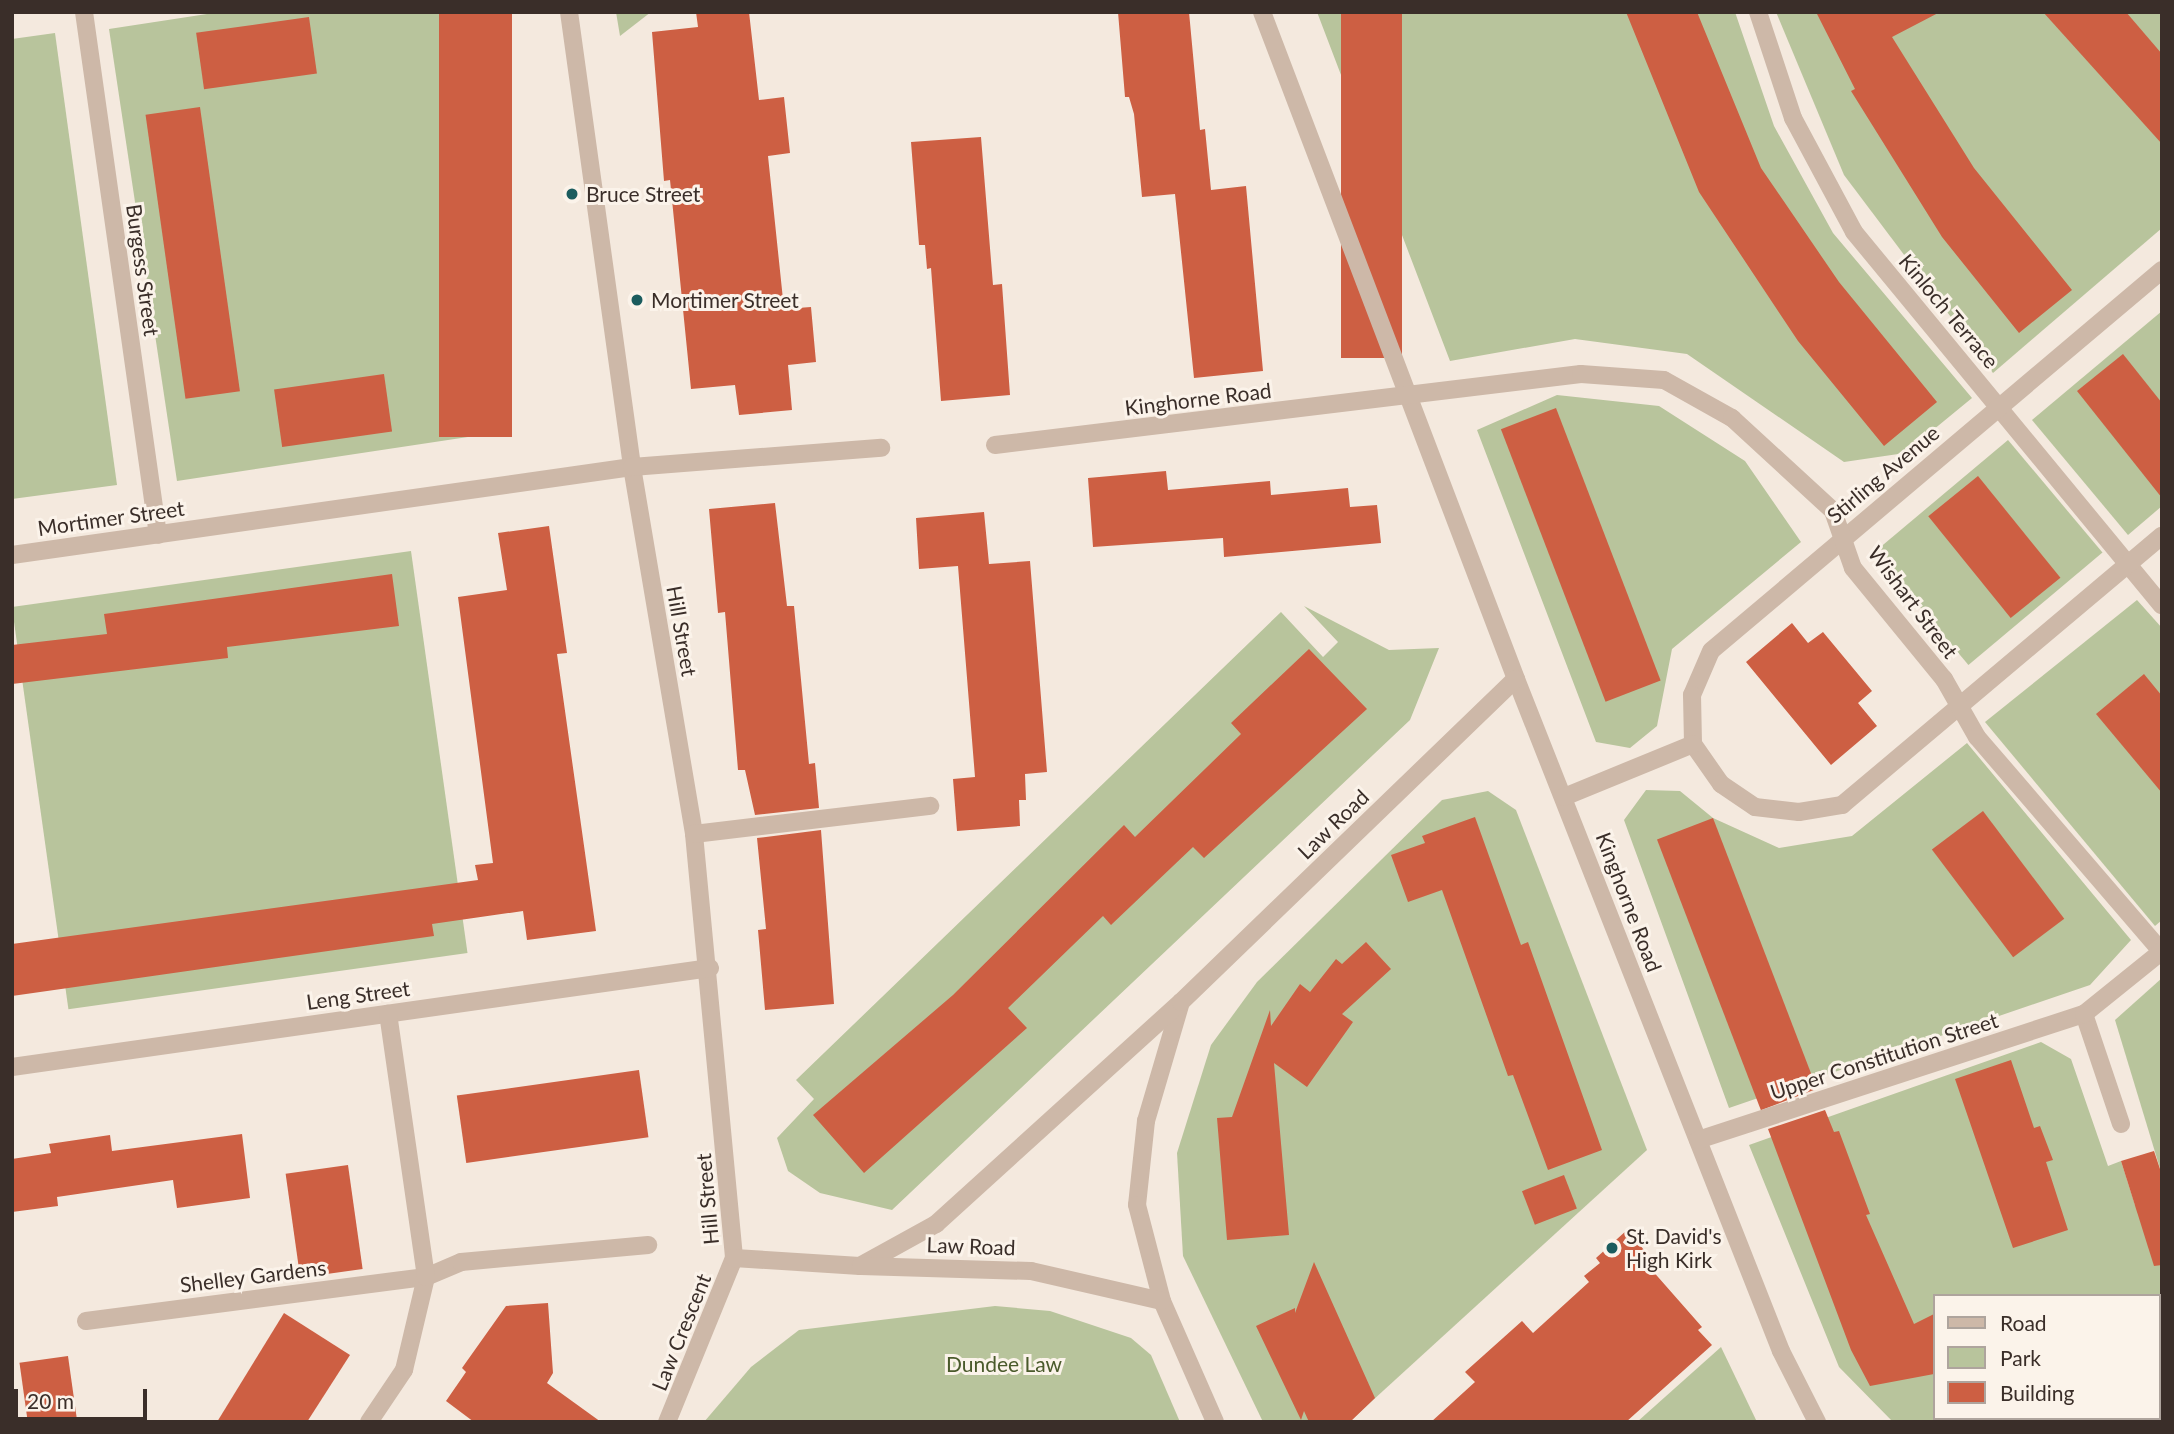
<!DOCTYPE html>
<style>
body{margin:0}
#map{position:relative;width:2174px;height:1434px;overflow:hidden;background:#f4e9de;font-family:Lato,sans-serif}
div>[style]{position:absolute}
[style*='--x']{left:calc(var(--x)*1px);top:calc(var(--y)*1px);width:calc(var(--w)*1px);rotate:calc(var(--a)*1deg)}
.green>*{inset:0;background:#b8c49c;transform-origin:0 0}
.building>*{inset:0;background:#cd5f43;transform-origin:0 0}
.minor>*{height:18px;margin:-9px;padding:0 9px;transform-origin:9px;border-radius:9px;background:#cdb8a8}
.dots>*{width:19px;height:19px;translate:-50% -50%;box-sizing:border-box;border:4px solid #fbf3ea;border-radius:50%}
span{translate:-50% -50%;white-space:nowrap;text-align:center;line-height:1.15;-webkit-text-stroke:6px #fbf3ea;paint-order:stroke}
.poi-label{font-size:21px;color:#3a2e29}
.left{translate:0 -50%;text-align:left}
.street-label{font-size:21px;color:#3a2e29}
.park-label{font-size:21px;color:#4a5a2b}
.frame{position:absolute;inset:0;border:14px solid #3a2e29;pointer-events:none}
.legend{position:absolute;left:1933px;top:1294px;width:228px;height:126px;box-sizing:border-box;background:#fbf3ea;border:2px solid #aea49d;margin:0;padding:9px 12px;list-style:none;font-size:21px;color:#3a2e29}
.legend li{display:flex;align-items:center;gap:14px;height:35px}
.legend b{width:35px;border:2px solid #aea49d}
.scale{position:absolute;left:14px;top:1389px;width:133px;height:32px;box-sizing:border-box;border:4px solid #3a2e29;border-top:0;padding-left:9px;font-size:21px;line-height:24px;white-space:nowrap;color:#3a2e29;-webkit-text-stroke:5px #fbf3ea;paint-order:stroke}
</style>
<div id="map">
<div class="green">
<div style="clip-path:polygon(220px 12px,439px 12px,501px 432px,177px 481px,109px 29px)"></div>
<div style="clip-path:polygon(616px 12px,651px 12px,620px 36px)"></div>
<div style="clip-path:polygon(1317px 12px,1735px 12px,1774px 126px,1833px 233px,1972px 398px,1905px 453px,1844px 462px,1687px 354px,1575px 339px,1450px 361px)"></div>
<div style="clip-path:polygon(1776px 12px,2162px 12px,2162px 228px,1993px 373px,1844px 175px)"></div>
<div style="clip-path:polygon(55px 33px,117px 485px,12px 499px,12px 39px)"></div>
<div style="clip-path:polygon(2162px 311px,2162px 506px,2128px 535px,2032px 420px)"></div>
<div style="clip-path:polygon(1557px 395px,1659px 406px,1745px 461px,1801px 542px,1672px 649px,1657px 726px,1630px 748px,1596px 742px,1477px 430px)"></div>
<div style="left:2008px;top:440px;width:147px;height:175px;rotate:50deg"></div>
<div style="left:411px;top:551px;width:406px;height:403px;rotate:82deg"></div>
<div style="clip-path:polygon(2137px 600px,2162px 628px,2162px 920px,2155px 926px,1985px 722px)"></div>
<div style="clip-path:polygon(1304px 606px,1389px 650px,1439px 648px,1410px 720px,892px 1210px,820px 1193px,788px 1171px,777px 1138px,814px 1099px,796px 1080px,1281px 612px,1323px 657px,1338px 642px)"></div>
<div style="clip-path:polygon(1967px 743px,2131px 940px,2090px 985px,1729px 1108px,1624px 820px,1646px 790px,1680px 791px,1713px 818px,1779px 848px,1852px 836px)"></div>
<div style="clip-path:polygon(1488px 791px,1516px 810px,1647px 1150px,1349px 1422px,1263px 1422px,1183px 1256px,1177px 1153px,1211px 1045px,1257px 982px,1442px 800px)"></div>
<div style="clip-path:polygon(2162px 978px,2162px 1175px,2115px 1020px)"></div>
<div style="clip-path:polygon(evenodd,2041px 1042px,2071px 1059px,2108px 1166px,2121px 1161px,2135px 1205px,2162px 1196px,2162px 1422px,1893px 1422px,1839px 1367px,1749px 1145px,2041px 1042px,1934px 1296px,2158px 1296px,2158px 1418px,1934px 1418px,1934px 1296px)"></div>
<div style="clip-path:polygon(995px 1306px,1050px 1311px,1131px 1338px,1151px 1355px,1180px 1422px,704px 1422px,751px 1367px,799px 1330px)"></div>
<div style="clip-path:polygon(1721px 1347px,1757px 1422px,1637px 1422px)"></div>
</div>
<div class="building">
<div style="left:439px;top:12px;width:73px;height:425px"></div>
<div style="clip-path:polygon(696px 12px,749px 12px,759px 100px,784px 97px,790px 153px,768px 156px,784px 309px,811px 307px,816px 362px,788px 365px,792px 410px,739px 415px,735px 385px,691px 389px,670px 180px,664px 181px,652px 32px,698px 27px)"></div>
<div style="clip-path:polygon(1118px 12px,1189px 12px,1200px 130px,1205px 129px,1211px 190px,1246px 186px,1263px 371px,1194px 378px,1175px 194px,1142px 197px,1134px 114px,1129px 97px,1125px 97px)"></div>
<div style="left:1341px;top:12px;width:61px;height:346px"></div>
<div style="clip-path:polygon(1626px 12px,1697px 12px,1761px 168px,1839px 282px,1937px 402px,1884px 446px,1798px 341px,1699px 192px)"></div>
<div style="clip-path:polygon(1816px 12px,1940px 12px,1892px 37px,1974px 168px,2072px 290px,2019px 333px,1942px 237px,1851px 91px,1855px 89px)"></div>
<div style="clip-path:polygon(2043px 12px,2126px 12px,2162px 54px,2162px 144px)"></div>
<div style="left:309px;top:17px;width:57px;height:114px;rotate:82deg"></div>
<div style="left:200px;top:107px;width:287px;height:55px;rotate:82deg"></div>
<div style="clip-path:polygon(981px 137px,993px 285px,1002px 284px,1010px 395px,941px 401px,931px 268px,927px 269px,925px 245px,919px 245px,911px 142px)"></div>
<div style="clip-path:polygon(2123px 354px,2162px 403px,2162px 498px,2077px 391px)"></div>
<div style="left:384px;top:374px;width:58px;height:111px;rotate:82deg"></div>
<div style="left:1556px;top:408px;width:292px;height:59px;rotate:69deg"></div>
<div style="clip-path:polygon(1166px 471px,1168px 490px,1270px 481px,1271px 495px,1348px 488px,1350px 507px,1377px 505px,1381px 543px,1224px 557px,1223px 538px,1093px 547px,1088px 478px)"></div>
<div style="left:1978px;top:476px;width:131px;height:64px;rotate:51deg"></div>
<div style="clip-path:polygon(775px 503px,787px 606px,794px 606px,809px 764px,815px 763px,819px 808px,755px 815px,745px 770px,738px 770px,725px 612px,718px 613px,709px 509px)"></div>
<div style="clip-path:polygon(984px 512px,989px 564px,1030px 561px,1047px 772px,1025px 774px,1026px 800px,1019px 800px,1020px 826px,957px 831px,953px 779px,975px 777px,958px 566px,919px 569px,916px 518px)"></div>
<div style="clip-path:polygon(549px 526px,567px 653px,557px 654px,596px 931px,527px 940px,523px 911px,432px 924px,434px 936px,12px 996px,12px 944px,478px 880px,475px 865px,493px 863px,458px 597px,507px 590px,498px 533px)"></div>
<div style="clip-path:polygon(392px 574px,399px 626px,227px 647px,228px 658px,12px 684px,12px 645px,107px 634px,104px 614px)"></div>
<div style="clip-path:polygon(1792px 623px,1808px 643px,1823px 632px,1872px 691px,1858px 703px,1877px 726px,1831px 765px,1746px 662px)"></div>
<div style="clip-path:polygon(1309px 649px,1367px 709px,1204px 858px,1193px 847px,1111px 925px,1103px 916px,1008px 1008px,1027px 1028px,864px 1173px,813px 1115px,953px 995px,1124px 825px,1135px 837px,1241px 734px,1231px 723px)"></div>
<div style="clip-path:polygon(2144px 674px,2162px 696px,2162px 793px,2096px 714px)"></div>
<div style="left:1983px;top:811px;width:135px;height:64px;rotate:53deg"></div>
<div style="clip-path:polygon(1475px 817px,1521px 945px,1528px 942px,1602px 1150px,1548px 1170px,1513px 1075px,1508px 1076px,1442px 890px,1408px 902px,1391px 855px,1425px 843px,1422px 836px)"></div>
<div style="left:1713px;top:818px;width:290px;height:60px;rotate:69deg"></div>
<div style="clip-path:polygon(821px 830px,834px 1004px,765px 1010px,758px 930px,766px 929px,757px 838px)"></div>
<div style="clip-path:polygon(1366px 942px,1391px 969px,1342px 1014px,1353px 1022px,1307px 1087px,1274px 1063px,1289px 1235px,1227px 1240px,1217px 1118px,1232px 1117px,1270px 1010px,1271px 1026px,1300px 984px,1310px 992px,1336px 959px,1342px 964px)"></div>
<div style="clip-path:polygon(2011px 1060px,2034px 1128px,2040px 1126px,2053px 1160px,2046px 1162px,2068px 1230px,2013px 1248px,1955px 1079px)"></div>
<div style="left:639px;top:1070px;width:68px;height:184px;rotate:82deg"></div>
<div style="clip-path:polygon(1825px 1110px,1834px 1132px,1839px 1131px,1870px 1214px,1866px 1215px,1914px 1324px,1934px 1314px,1934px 1374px,1870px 1386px,1851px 1350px,1768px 1129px)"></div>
<div style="clip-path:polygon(242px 1134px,250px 1198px,177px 1208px,173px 1180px,57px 1197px,58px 1206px,12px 1212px,12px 1159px,51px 1153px,49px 1144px,110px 1135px,112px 1151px)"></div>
<div style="clip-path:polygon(2154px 1151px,2162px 1175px,2162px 1265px,2154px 1266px,2121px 1161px)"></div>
<div style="left:348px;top:1165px;width:105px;height:63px;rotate:82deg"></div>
<div style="left:1564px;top:1175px;width:36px;height:45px;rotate:69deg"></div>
<div style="clip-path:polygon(1627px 1230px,1650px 1257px,1655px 1265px,1651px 1269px,1702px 1327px,1698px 1330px,1712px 1345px,1626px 1422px,1431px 1422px,1475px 1382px,1465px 1372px,1522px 1321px,1533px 1333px,1589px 1282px,1584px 1276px,1600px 1263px,1596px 1258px)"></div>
<div style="clip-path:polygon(1314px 1262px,1375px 1398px,1350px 1422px,1309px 1422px,1304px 1411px,1301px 1420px,1256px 1326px,1295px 1308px,1295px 1313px)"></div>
<div style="clip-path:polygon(548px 1303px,553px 1373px,547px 1383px,601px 1422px,474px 1422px,446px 1401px,466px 1372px,462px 1368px,506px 1306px)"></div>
<div style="clip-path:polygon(284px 1313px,350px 1355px,307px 1422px,217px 1422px)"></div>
<div style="left:68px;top:1356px;width:67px;height:49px;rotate:82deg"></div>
</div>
<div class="minor">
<div style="--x:84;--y:12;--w:528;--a:81.95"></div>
<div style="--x:569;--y:12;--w:459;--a:82.1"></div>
<div style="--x:632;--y:467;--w:372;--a:80.4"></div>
<div style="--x:694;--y:834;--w:426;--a:84.6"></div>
<div style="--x:734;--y:1258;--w:177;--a:112.2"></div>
<div style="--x:1262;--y:12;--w:714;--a:69.15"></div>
<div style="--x:1516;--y:679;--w:722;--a:68.48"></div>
<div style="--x:1781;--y:1351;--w:80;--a:63.1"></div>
<div style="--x:1758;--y:12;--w:112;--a:71.7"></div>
<div style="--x:1793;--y:118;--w:129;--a:61.8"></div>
<div style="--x:1854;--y:232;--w:484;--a:50.5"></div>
<div style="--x:2162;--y:270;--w:590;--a:139.81"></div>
<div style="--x:1711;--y:651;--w:48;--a:113.4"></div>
<div style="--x:1692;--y:695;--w:49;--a:88.8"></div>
<div style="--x:1693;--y:744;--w:49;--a:55"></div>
<div style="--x:1721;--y:784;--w:41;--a:34.1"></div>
<div style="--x:1755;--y:807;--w:44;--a:6.5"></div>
<div style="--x:1799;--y:812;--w:44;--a:-9.2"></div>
<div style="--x:1842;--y:805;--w:418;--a:-40.1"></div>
<div style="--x:995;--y:445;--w:590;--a:-6.91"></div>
<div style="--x:1581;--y:374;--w:83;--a:4.1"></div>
<div style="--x:1664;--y:380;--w:78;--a:29.2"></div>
<div style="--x:1732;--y:418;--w:137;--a:42.6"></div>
<div style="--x:1833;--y:511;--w:60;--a:70.7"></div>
<div style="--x:1853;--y:568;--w:144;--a:50.7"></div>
<div style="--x:1944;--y:679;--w:67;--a:60.4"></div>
<div style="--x:1977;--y:737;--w:282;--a:49.3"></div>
<div style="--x:12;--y:555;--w:626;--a:-8.08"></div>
<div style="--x:632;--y:467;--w:250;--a:-4.4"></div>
<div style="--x:1564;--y:797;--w:139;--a:-22.3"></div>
<div style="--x:694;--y:834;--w:238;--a:-6.8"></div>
<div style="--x:1181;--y:1002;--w:124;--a:106.4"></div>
<div style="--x:1146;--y:1121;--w:84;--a:96.1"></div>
<div style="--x:1137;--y:1205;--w:99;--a:75.4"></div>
<div style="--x:1162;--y:1301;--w:132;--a:66.3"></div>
<div style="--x:2084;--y:1014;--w:116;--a:71.4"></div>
<div style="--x:12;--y:1067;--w:705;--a:-8.07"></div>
<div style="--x:1698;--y:1140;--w:406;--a:-18.1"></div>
<div style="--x:2084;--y:1014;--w:100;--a:-38.9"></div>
<div style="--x:734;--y:1258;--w:126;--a:3.6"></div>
<div style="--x:860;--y:1266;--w:87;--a:-28.9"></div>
<div style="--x:936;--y:1224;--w:331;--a:-42.2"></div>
<div style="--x:1181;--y:1002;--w:465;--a:-44"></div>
<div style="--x:861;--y:1266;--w:170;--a:1.7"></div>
<div style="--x:1031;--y:1271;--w:134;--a:12.9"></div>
<div style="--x:86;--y:1321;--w:343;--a:-7.4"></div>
<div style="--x:426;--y:1277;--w:38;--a:-23"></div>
<div style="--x:461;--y:1262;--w:188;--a:-5.2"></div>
<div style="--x:369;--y:1422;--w:63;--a:-56.1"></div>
<div style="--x:404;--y:1370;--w:96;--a:-76.7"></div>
<div style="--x:426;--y:1277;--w:266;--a:-98.2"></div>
</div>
<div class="dots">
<div style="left:572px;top:194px;background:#1b5c5e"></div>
<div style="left:637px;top:300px;background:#1b5c5e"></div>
<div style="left:1612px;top:1248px;background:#1b5c5e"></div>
</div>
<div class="poi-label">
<span class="left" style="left:586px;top:194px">Bruce Street</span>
<span class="left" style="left:651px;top:300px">Mortimer Street</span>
<span class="left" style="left:1626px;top:1248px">St. David's<br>High Kirk</span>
</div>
<div class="street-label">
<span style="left:143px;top:270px;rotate:82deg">Burgess Street</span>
<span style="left:1949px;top:311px;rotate:50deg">Kinloch Terrace</span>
<span style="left:1198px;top:399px;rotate:-7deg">Kinghorne Road</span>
<span style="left:1883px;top:474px;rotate:-40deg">Stirling Avenue</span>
<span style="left:111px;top:518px;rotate:-8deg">Mortimer Street</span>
<span style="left:1913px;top:602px;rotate:53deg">Wishart Street</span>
<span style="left:682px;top:631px;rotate:80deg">Hill Street</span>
<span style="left:1333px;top:824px;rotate:-44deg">Law Road</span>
<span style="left:1629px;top:902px;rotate:69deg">Kinghorne Road</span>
<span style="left:358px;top:995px;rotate:-8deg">Leng Street</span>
<span style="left:1884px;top:1056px;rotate:-18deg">Upper Constitution Street</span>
<span style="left:707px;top:1199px;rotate:-95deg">Hill Street</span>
<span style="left:971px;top:1246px;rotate:2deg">Law Road</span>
<span style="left:253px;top:1276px;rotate:-7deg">Shelley Gardens</span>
<span style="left:681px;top:1332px;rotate:-68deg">Law Crescent</span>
</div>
<div class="park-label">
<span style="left:1004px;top:1364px">Dundee Law</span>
</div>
<div class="frame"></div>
<ul class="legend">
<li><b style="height:9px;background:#cdb8a8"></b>Road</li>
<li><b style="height:19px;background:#b8c49c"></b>Park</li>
<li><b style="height:19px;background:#cd5f43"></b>Building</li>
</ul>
<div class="scale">20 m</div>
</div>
